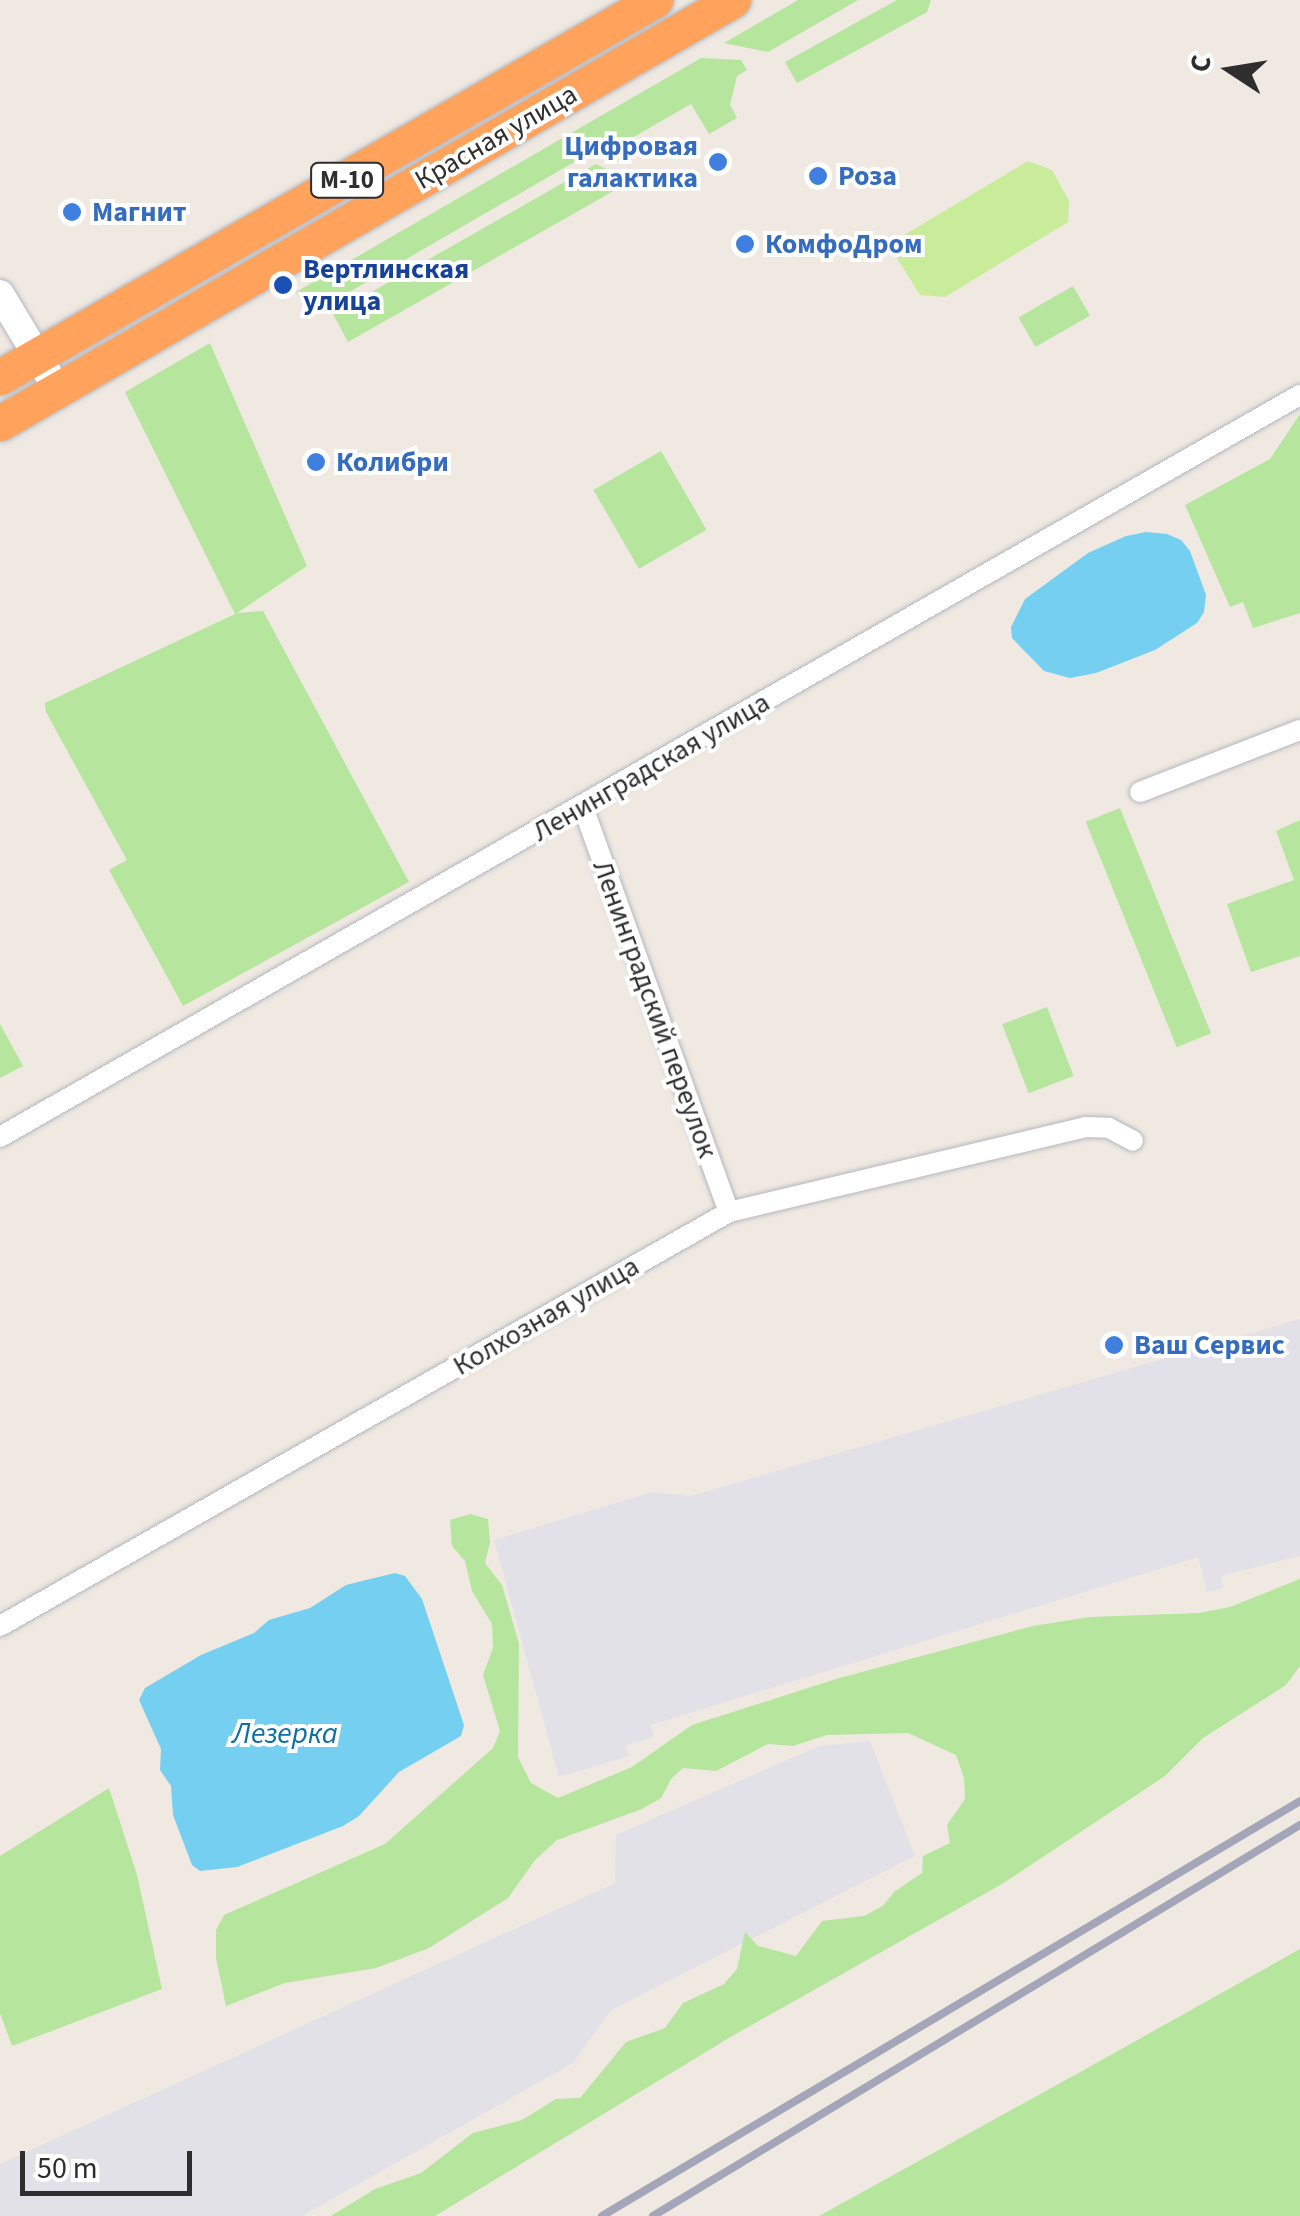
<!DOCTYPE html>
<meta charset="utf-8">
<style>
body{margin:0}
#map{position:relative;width:1300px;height:2216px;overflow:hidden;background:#efe9e1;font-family:"Source Sans 3",sans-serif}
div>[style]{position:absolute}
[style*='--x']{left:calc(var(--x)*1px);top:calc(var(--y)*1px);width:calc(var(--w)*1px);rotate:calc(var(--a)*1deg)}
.industrial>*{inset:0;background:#e3e1e8}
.green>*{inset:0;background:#b6e59e;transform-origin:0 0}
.pitch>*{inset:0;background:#c9ec9a}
.water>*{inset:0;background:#75cff0}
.roads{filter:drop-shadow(0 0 2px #b4b7c1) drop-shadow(0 0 2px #b4b7c1)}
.street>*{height:20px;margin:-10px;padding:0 10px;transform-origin:10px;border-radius:10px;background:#fff}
.secondary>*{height:28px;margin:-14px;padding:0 14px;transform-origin:14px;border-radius:14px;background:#fff}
.highway>*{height:35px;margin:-17.5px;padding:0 17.5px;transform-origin:17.5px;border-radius:17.5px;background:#ffa35c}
.rail>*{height:8px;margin:-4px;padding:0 4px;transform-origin:4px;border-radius:4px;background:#a3a6b8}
.dots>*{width:28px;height:28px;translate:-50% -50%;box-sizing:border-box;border:5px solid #fff;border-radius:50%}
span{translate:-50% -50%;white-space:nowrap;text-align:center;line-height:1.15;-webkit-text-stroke:8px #fff;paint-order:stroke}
.shield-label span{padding:2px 8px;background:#fff;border:2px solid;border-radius:8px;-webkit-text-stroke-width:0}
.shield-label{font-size:25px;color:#2e2e2e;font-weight:700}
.street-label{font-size:28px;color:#2e2e2e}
.shop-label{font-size:28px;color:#366cbe;font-weight:700}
.right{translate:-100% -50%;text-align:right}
.left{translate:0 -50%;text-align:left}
.transit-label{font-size:28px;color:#164399;font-weight:700}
.water-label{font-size:30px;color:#0d6fa3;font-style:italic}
.north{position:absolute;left:1180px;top:20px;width:100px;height:100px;-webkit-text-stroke:8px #fff;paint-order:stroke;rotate:282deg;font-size:28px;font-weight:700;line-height:40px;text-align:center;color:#2e2e2e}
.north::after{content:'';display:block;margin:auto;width:35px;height:45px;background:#2e2e2e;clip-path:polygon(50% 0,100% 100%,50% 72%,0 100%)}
.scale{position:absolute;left:20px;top:2151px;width:172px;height:45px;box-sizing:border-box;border:5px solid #2e2e2e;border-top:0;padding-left:12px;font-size:30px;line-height:35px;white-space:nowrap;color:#2e2e2e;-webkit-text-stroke:8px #fff;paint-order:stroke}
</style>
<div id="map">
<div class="industrial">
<div style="clip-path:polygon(1300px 1319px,1300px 1556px,1221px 1576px,1223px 1588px,1207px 1592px,1198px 1557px,651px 1725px,654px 1737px,626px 1745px,629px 1756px,559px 1777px,494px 1540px,652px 1492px,691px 1496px)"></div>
<div style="clip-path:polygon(870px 1741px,915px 1856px,611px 2010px,573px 2063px,302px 2216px,0 2216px,0 2164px,615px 1883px,616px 1835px,819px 1746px)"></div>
</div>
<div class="green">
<div style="clip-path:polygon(798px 0,858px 0,768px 52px,724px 43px)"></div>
<div style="clip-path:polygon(897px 0,931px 0,927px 12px,797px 83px,785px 62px)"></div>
<div style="clip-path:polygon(701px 58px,741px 60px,747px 70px,737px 76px,730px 105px,737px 118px,709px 134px,691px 104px,625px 142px,630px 151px,616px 159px,595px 150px,325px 306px,300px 299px,296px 292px)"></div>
<div style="clip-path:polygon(596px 164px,606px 169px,617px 189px,348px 342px,333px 314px)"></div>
<div style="left:1073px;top:286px;width:34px;height:63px;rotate:60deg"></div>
<div style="clip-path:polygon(210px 343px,307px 566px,237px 613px,263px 611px,409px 882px,183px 1006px,109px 870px,127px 860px,46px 712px,45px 703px,235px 614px,125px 392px)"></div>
<div style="clip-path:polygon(1300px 414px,1300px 613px,1253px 628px,1243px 602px,1230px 607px,1185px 505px,1270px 459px)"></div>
<div style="left:661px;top:451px;width:91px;height:78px;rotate:60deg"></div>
<div style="left:1120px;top:808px;width:243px;height:37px;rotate:68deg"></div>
<div style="clip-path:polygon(1300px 820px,1300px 956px,1251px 972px,1227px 904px,1294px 880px,1276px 831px)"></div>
<div style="left:1047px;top:1007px;width:74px;height:48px;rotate:69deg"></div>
<div style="clip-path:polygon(0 1024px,23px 1066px,0 1078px)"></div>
<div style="clip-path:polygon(470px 1514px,488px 1519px,490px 1542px,485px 1563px,502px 1585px,519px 1644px,518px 1757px,531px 1783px,558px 1798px,632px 1767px,692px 1725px,836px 1679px,1033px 1626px,1090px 1617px,1199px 1613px,1230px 1607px,1300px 1579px,1300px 1666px,1286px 1685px,1203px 1738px,1165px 1776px,1002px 1884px,734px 2035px,435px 2216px,331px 2216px,375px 2189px,421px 2173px,473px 2133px,522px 2120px,556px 2099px,580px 2098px,626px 2042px,665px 2028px,683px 2003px,724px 1984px,737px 1969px,745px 1932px,758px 1946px,796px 1956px,822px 1921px,864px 1916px,883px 1906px,894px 1892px,922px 1873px,923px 1856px,950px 1843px,947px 1825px,965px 1799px,964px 1778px,956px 1755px,908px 1733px,827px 1735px,793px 1746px,768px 1744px,716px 1771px,683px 1768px,671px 1779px,661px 1798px,642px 1809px,557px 1840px,535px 1860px,508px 1898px,429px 1948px,376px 1968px,285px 1983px,226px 2006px,216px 1958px,216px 1930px,224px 1915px,385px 1844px,493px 1748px,500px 1731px,483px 1675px,493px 1648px,492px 1624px,472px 1591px,465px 1561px,452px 1546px,450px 1520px)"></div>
<div style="clip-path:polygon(109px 1788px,137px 1875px,162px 1989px,12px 2046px,0 2013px,0 1856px)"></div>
<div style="clip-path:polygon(1300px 1949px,1300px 2216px,819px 2216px,1082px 2071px)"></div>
</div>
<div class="pitch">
<div style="clip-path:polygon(1028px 161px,1052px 170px,1069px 201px,1068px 222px,945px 297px,920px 295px,897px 258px,901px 237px)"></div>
</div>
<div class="water">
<div style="clip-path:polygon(1146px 532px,1167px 534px,1181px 540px,1190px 551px,1206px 595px,1204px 612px,1197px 623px,1155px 650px,1096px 673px,1070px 678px,1044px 671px,1012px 638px,1011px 627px,1025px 599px,1088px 553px,1126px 536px)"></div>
<div style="clip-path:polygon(395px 1573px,405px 1576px,422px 1599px,464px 1725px,461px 1736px,399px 1772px,359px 1816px,343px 1826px,237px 1867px,200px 1871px,192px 1865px,173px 1815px,171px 1786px,160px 1770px,161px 1749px,139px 1700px,145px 1688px,201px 1655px,254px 1633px,269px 1620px,310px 1608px,346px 1585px)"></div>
</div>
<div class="roads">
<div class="street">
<div style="--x:1140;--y:792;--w:172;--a:-21.2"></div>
<div style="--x:583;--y:807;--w:431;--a:70.2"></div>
<div style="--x:0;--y:1137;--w:1497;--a:-29.72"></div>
<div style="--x:0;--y:1626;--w:838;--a:-29.59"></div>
<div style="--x:729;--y:1212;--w:366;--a:-13.4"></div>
<div style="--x:1085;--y:1127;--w:24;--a:2"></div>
<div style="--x:1109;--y:1128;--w:27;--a:28"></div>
</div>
<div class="secondary">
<div style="--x:0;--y:294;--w:112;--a:58.9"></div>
</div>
<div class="highway">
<div style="--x:0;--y:377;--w:756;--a:-29.92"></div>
<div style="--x:0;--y:423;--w:846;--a:-29.99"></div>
</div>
</div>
<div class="rail">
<div style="--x:602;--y:2216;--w:812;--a:-30.73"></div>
<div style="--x:653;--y:2216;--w:756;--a:-31.15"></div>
</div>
<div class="dots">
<div style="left:718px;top:162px;background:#3f7fe0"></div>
<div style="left:818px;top:176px;background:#3f7fe0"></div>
<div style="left:72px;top:212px;background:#3f7fe0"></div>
<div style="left:745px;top:244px;background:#3f7fe0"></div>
<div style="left:283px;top:285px;background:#1a4fb4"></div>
<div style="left:316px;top:462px;background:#3f7fe0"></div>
<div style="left:1114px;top:1345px;background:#3f7fe0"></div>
</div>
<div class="shield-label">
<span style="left:347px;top:180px">М-10</span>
</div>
<div class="street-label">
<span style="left:496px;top:137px;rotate:-30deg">Красная улица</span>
<span style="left:651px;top:767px;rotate:-30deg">Ленинградская улица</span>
<span style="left:655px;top:1009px;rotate:70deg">Ленинградский переулок</span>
<span style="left:546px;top:1316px;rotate:-30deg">Колхозная улица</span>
</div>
<div class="shop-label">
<span class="right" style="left:698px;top:162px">Цифровая<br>галактика</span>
<span class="left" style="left:838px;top:176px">Роза</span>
<span class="left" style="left:92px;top:212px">Магнит</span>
<span class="left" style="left:765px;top:244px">КомфоДром</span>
<span class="left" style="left:336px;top:462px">Колибри</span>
<span class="left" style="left:1134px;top:1345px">Ваш Сервис</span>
</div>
<div class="transit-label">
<span class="left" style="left:303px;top:285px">Вертлинская<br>улица</span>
</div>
<div class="water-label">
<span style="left:285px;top:1734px">Лезерка</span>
</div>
<div class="north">С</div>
<div class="scale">50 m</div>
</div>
